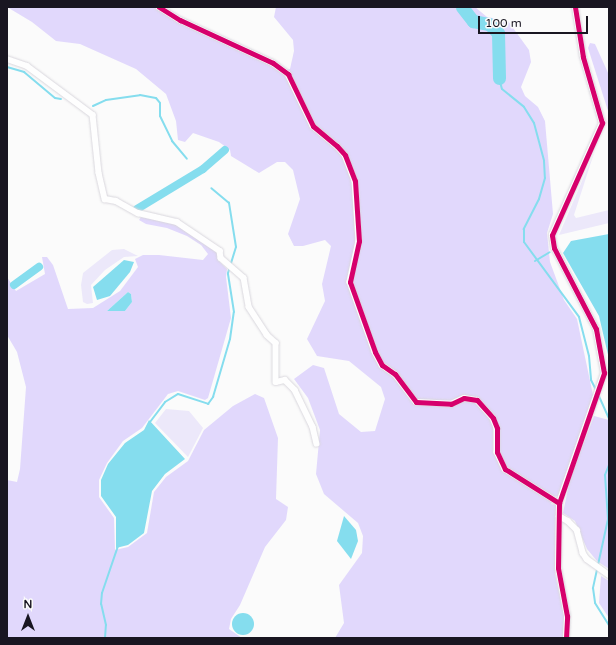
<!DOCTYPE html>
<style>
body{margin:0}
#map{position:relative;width:616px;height:645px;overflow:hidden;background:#fbfbfb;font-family:"Varela Round",sans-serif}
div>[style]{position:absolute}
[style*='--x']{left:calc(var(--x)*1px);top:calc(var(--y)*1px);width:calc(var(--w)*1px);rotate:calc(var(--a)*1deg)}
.green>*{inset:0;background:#ece8fa}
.forest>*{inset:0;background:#e1d8fc}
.water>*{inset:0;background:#85ddee}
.round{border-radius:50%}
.stream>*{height:2px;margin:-1px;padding:0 1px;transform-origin:1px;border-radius:1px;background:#85ddee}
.canal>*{height:8px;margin:-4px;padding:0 4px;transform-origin:4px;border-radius:4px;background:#85ddee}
.river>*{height:13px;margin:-6.5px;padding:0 6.5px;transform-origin:6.5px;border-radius:6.5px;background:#85ddee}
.roads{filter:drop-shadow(0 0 1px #d9d7dd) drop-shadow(0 0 1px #d9d7dd)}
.minor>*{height:5.5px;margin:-2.75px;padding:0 2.75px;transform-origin:2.75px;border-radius:2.75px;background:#fefefe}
.cycleway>*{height:5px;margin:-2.5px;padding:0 2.5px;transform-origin:2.5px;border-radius:2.5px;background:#d6006c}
span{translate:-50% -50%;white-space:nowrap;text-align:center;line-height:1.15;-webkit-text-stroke:3px #fbfbfb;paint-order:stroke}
.frame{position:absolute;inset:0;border:8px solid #191621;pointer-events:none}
.north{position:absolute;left:8px;top:597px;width:40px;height:40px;-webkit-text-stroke:3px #fbfbfb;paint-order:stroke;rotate:0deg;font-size:11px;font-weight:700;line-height:16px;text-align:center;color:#191621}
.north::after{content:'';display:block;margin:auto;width:14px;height:18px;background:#191621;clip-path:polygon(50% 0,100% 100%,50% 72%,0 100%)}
.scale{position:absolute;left:478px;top:16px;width:110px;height:18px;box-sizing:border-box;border:2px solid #191621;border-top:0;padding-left:5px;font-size:12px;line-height:14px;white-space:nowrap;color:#191621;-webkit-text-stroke:3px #fbfbfb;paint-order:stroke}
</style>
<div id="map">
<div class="green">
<div style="clip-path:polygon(594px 153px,574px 215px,576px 218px,609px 210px,609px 223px,559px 235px)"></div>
<div style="clip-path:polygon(124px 249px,138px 256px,124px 257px,105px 270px,91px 285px,93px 303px,87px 304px,83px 302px,81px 285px,83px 273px,112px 250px)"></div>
<div style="clip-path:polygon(166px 409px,189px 411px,203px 428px,188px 457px,155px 423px)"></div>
</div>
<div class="forest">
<div style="clip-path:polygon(7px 7px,158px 7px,182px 24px,282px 71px,290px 69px,294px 51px,293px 40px,274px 17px,276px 7px,475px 7px,487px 17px,508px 21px,529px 50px,531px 62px,521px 87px,525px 96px,538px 107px,545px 121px,553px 214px,547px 233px,550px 262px,564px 300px,577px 319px,593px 395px,558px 496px,555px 496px,551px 504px,556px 505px,555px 574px,564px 616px,563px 638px,335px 638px,344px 623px,339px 585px,362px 553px,363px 536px,358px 523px,324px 494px,316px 474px,320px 430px,308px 398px,294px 379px,313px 365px,324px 368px,339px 414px,361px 432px,375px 431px,385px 399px,381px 387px,349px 361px,317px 356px,307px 339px,325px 301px,322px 284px,331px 246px,325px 240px,303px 246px,294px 246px,288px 234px,300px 199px,293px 170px,285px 162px,277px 162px,259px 173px,231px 156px,230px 150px,219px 142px,193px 133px,185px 142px,178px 140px,176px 121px,166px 94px,136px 69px,80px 44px,56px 41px,32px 22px)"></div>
<div style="clip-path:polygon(590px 43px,595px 44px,609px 75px,609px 114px,588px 48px)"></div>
<div style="clip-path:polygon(evenodd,141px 217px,175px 224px,217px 252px,219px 261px,227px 269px,226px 277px,231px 318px,208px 398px,205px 400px,178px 391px,168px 394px,142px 428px,123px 441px,107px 463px,99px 480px,99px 497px,114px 518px,115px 550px,128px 547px,147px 533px,154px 492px,166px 477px,188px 461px,204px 430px,233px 406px,255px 394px,264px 398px,278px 438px,276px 499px,288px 507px,286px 520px,265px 547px,240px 605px,231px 619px,229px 629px,242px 638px,7px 638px,7px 480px,17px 482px,20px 469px,26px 387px,17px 352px,7px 335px,7px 277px,16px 291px,45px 274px,42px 257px,47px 257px,53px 265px,68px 309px,93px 308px,120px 291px,138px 267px,135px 259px,143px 255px,159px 255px,203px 260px,208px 254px,201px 245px,187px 236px,167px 228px,146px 224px,139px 220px,141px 217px,128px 292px,131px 294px,132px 302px,125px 311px,107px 311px,128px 292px)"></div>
<div style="clip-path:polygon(594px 416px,609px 420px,609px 569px,597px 561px,587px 549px,575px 521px,563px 513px,570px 479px)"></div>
<div style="clip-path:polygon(601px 576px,609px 581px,609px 618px,599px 603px)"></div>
</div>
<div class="water">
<div style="clip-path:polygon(609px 234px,609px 359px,599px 316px,563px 253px,571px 241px)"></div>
<div style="clip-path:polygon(124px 260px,134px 262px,130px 272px,110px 296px,97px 300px,93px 287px)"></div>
<div style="clip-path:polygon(128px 292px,131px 294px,132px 302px,125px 311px,107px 311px)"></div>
<div style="clip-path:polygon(149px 420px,185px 459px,165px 474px,152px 491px,144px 533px,128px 545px,116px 548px,116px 517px,101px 496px,101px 480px,108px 464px,125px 443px,144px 430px)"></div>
<div style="clip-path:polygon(344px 516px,356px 530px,358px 541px,351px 559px,337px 541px)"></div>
<div class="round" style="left:232px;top:613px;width:22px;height:22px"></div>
</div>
<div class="stream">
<div style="--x:7;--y:67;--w:18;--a:16"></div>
<div style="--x:24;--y:72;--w:40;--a:40"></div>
<div style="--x:55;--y:98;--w:6;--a:9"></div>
<div style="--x:499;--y:78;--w:11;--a:75"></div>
<div style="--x:502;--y:89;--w:28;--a:39"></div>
<div style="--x:524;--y:107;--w:19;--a:58"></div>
<div style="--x:534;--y:123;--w:39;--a:75"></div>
<div style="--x:544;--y:161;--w:17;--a:87"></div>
<div style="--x:545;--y:178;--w:22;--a:106"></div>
<div style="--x:539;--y:199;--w:34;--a:117"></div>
<div style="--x:524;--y:229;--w:13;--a:90"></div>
<div style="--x:524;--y:242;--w:93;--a:53.7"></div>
<div style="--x:579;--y:317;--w:40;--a:75.6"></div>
<div style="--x:589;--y:356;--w:24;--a:85"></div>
<div style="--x:591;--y:380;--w:11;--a:63"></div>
<div style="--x:93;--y:106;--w:14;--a:-25"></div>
<div style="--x:106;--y:100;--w:34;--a:-8"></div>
<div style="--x:140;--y:95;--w:16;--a:11"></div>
<div style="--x:156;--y:98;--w:6;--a:51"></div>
<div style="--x:160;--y:103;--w:13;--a:90"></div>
<div style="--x:160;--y:116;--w:28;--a:64"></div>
<div style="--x:172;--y:141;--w:23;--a:50"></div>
<div style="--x:535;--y:261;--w:17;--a:-31"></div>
<div style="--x:598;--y:394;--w:27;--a:66"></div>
<div style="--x:150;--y:422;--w:25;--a:-53"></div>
<div style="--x:165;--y:402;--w:15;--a:-32"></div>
<div style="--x:178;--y:394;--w:32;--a:18"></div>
<div style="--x:208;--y:404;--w:9;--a:-54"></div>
<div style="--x:213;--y:397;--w:60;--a:-73.7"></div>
<div style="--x:230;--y:339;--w:27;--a:-82"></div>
<div style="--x:234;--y:312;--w:39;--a:-99"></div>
<div style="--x:228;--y:273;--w:27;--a:-73"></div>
<div style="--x:236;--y:247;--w:45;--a:-99"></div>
<div style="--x:229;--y:203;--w:23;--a:-140"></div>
<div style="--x:609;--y:465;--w:11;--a:112"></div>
<div style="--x:605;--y:475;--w:44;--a:86.1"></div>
<div style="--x:608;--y:519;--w:71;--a:102.3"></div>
<div style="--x:593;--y:588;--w:15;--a:82"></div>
<div style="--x:595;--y:603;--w:26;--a:58"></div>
<div style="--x:105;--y:638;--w:13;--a:-86"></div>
<div style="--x:106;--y:625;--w:22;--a:-103"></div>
<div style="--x:101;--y:604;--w:11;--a:-85"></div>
<div style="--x:102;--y:593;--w:50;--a:-71.2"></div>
</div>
<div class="canal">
<div style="--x:137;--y:209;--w:77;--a:-31.2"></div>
<div style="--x:203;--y:169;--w:29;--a:-41"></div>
<div style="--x:14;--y:285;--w:31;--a:-36"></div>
</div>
<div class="river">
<div style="--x:462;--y:7;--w:18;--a:52"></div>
<div style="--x:473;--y:21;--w:16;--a:11"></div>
<div style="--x:489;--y:24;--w:13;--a:45"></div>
<div style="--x:498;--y:33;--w:45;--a:88.7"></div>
</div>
<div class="roads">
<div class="minor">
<div style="--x:159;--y:7;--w:25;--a:32"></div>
<div style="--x:180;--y:20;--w:102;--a:24.8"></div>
<div style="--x:273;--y:63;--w:19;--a:36"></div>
<div style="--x:288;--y:74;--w:58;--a:64.3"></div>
<div style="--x:313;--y:126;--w:31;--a:40"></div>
<div style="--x:337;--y:146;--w:12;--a:48"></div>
<div style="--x:345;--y:155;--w:28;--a:69"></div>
<div style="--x:355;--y:181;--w:60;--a:86.2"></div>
<div style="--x:359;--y:241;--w:42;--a:102.4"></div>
<div style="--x:350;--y:282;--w:74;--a:70.3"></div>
<div style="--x:375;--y:352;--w:15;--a:62"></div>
<div style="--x:382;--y:365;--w:16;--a:35"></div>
<div style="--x:395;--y:374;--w:35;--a:53"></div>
<div style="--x:416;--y:402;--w:35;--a:3"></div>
<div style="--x:451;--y:404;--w:14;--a:-25"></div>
<div style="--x:464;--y:398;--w:13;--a:9"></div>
<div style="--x:477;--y:400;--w:24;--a:48"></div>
<div style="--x:493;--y:418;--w:11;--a:68"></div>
<div style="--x:497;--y:428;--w:24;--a:90"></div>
<div style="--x:497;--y:452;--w:19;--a:65"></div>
<div style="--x:505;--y:469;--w:64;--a:32.2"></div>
<div style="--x:7;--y:59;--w:21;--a:19"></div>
<div style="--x:27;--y:66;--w:82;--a:36.6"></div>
<div style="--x:93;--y:115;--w:58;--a:84.1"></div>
<div style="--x:99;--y:173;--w:27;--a:77"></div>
<div style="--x:105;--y:199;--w:11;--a:10"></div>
<div style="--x:116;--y:201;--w:25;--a:29"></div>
<div style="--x:138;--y:213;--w:40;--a:13"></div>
<div style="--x:177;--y:222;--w:52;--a:34"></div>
<div style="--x:220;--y:251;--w:7;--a:82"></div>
<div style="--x:221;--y:258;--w:30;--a:41"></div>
<div style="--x:244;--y:278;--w:29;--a:80"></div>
<div style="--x:249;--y:307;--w:33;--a:57"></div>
<div style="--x:267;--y:335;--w:12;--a:42"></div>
<div style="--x:276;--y:343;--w:39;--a:90"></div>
<div style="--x:276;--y:382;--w:9;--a:-13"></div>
<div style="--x:285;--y:380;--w:14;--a:45"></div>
<div style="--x:295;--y:390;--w:41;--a:64.1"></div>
<div style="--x:313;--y:427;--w:17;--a:77"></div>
<div style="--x:559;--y:516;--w:10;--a:29"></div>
<div style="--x:568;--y:521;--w:13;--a:45"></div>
<div style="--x:577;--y:530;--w:24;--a:75"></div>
<div style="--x:583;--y:553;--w:7;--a:56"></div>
<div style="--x:587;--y:559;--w:27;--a:36"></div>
<div style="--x:566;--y:638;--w:22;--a:-87"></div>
<div style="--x:567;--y:616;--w:49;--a:-100.6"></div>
<div style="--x:558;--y:568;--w:65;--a:-89.1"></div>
<div style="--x:559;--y:503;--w:138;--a:-70.9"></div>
<div style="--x:604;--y:373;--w:45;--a:-100.3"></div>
<div style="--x:596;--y:329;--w:91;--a:-117.4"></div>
<div style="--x:554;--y:248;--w:13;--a:-99"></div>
<div style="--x:552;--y:235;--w:123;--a:-65.9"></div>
<div style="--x:602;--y:123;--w:69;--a:-106.1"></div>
<div style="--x:583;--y:57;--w:51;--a:-99.1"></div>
</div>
</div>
<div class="cycleway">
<div style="--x:159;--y:7;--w:25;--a:32"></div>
<div style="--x:180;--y:20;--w:102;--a:24.8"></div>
<div style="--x:273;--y:63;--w:19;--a:36"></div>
<div style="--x:288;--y:74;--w:58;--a:64.3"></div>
<div style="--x:313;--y:126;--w:31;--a:40"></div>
<div style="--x:337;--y:146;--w:12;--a:48"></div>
<div style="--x:345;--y:155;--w:28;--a:69"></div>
<div style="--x:355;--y:181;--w:60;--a:86.2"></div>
<div style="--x:359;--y:241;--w:42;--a:102.4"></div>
<div style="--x:350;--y:282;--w:74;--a:70.3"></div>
<div style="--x:375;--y:352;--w:15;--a:62"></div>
<div style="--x:382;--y:365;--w:16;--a:35"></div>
<div style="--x:395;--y:374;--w:35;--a:53"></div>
<div style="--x:416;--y:402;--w:35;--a:3"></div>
<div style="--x:451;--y:404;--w:14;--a:-25"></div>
<div style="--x:464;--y:398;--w:13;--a:9"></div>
<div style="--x:477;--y:400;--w:24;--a:48"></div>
<div style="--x:493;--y:418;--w:11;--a:68"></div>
<div style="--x:497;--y:428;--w:24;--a:90"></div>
<div style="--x:497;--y:452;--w:19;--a:65"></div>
<div style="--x:505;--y:469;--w:64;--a:32.2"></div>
<div style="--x:566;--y:638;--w:22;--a:-87"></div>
<div style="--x:567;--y:616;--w:49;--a:-100.6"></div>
<div style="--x:558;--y:568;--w:65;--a:-89.1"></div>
<div style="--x:559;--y:503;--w:138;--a:-70.9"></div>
<div style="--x:604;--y:373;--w:45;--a:-100.3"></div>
<div style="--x:596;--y:329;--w:91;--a:-117.4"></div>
<div style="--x:554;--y:248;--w:13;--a:-99"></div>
<div style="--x:552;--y:235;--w:123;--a:-65.9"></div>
<div style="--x:602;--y:123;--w:69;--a:-106.1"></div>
<div style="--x:583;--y:57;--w:51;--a:-99.1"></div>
</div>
<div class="frame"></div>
<div class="north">N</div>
<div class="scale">100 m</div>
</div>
